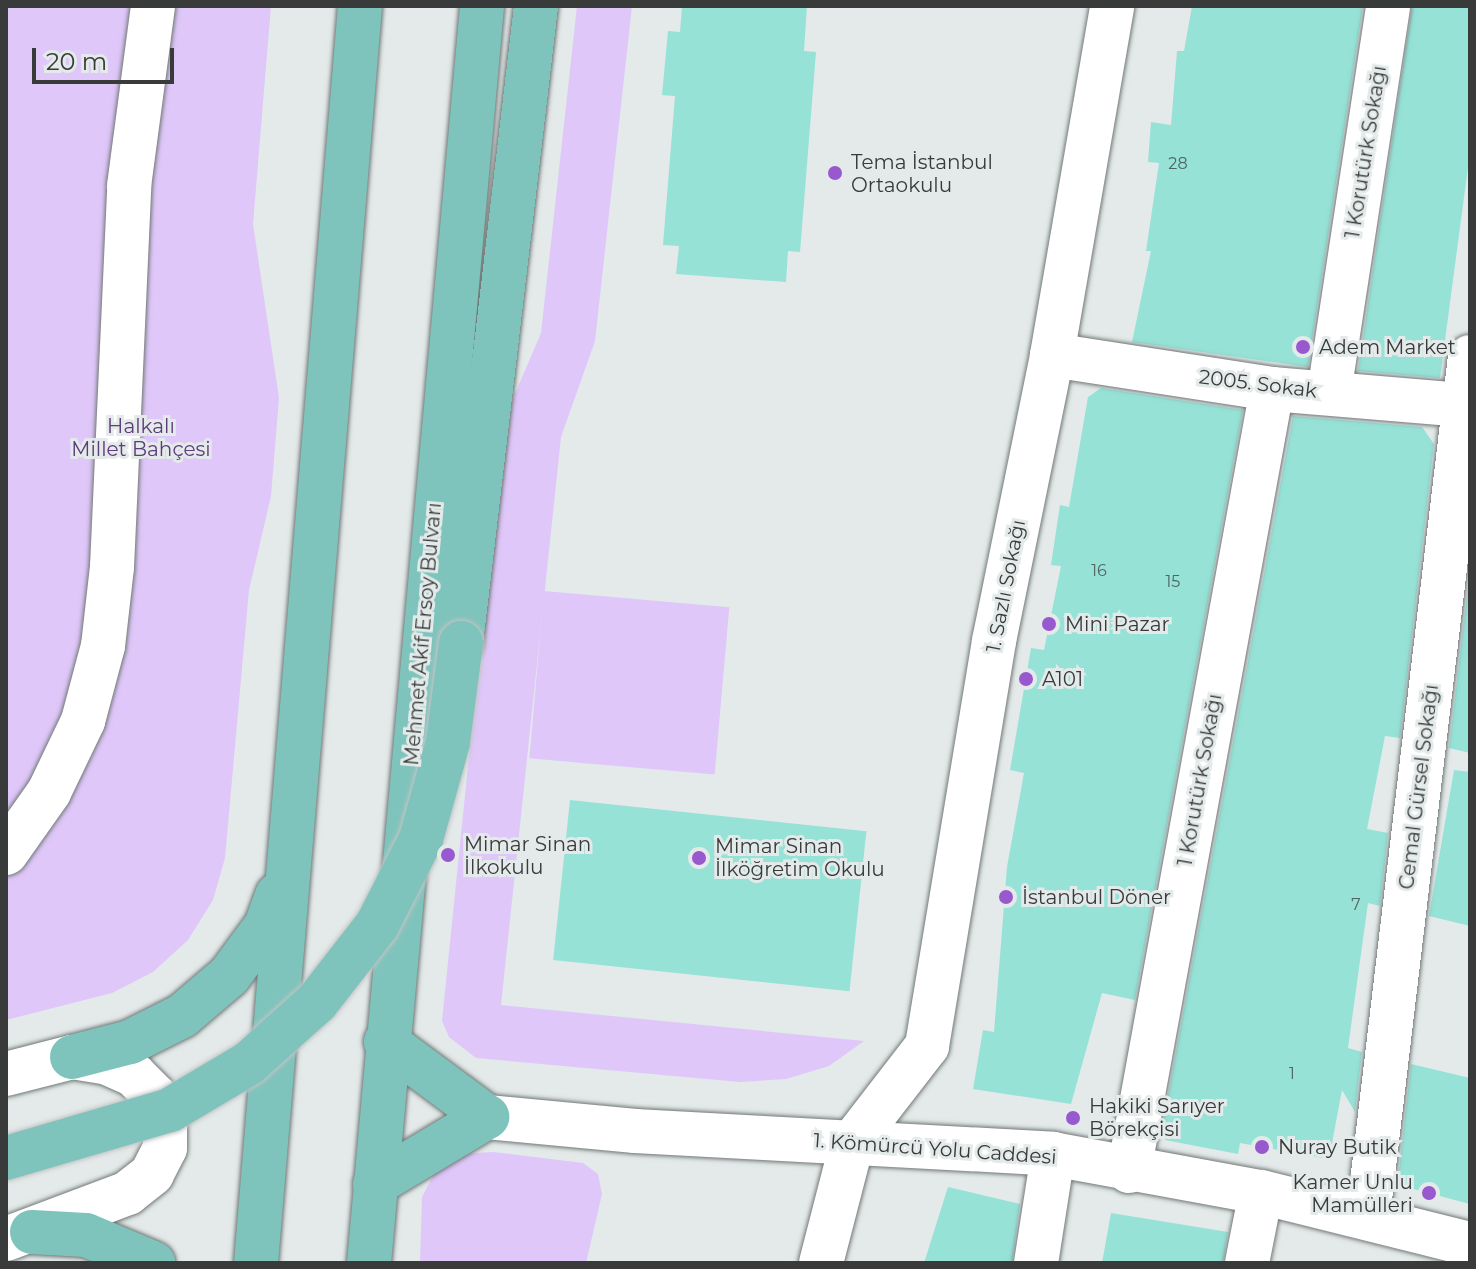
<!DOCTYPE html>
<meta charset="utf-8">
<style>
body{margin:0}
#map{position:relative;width:1476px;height:1269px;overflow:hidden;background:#e3eae9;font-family:Montserrat,sans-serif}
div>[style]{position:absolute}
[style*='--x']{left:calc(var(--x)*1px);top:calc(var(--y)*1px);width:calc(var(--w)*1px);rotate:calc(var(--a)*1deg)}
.green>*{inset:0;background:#dfc7fa;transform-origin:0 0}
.building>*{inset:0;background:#96e2d7;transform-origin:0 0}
.roads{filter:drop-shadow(0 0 2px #727877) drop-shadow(0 0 2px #727877)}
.street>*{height:44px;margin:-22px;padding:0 22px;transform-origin:22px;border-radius:22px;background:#fff}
.secondary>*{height:44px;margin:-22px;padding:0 22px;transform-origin:22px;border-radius:22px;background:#fff}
.primary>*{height:44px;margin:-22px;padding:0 22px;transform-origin:22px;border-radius:22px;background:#7fc4bc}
.bridges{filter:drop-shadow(0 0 2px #c4c4c4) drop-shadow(0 0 2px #c4c4c4)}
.primary-bridge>*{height:44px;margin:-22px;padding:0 22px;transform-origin:22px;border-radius:22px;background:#7fc4bc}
.dots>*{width:22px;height:22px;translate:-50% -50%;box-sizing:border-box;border:4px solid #e3eae9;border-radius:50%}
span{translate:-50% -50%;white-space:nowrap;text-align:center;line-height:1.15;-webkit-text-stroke:6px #e3eae9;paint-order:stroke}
.number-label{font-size:16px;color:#506562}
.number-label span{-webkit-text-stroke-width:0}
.street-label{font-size:20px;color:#393b3b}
.poi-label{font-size:20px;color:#393b3b}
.left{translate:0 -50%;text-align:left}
.right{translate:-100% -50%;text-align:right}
.park-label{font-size:20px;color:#5e3c7c}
.frame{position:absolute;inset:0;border:8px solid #393b3b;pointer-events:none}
.scale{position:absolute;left:32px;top:48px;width:142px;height:36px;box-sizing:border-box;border:4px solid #393b3b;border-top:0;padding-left:10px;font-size:24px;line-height:28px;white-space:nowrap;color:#393b3b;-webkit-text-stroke:6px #e3eae9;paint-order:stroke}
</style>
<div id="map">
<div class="green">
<div style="clip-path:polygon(6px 6px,271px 6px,253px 224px,279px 398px,271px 496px,249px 590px,225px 858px,213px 900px,188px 940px,153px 972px,112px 993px,6px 1020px)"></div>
<div style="clip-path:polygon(577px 6px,632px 6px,595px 341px,561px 437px,501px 1005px,864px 1041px,829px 1066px,786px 1079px,740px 1082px,476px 1058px,449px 1037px,442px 1021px,503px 422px,541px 333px)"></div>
<div style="left:544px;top:591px;width:186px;height:168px;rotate:5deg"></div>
<div style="clip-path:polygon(493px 1152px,583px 1163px,598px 1174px,602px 1194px,586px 1263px,420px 1263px,422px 1197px,436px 1170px,459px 1154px)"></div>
</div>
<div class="building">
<div style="clip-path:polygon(682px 6px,807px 6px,804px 51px,816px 52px,800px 252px,788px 251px,786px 282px,676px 274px,679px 246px,663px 245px,675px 96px,662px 95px,668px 31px,680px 32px)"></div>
<div style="clip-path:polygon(1192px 6px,1363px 6px,1308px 367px,1132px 342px,1151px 251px,1146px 251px,1159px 163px,1148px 162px,1151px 122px,1171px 125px,1177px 51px,1184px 51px)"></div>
<div style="clip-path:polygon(1412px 6px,1470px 6px,1470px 152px,1440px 378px,1358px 371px)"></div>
<div style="clip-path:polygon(1101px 388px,1243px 410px,1135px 1000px,1102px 993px,1071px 1104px,973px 1089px,983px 1030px,994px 1032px,1007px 867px,1024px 773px,1010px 770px,1031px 648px,1044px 650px,1061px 566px,1051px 565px,1060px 505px,1069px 507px,1088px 397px)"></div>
<div style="clip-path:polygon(1293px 416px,1422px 427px,1434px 444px,1400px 738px,1385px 736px,1367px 829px,1388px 833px,1380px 906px,1368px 903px,1348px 1048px,1362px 1052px,1355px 1112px,1342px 1090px,1329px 1159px,1240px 1143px,1238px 1154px,1165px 1140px,1167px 1128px,1162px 1128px)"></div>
<div style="clip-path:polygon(1470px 569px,1470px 753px,1449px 748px)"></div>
<div style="clip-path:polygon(1454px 770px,1470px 772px,1470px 926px,1429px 916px)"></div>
<div style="left:570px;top:800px;width:298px;height:161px;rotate:6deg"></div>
<div style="clip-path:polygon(1411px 1064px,1470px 1078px,1470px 1204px,1402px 1186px,1398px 1179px)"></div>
<div style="clip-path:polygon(948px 1187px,1020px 1204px,1012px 1263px,924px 1263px)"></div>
<div style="clip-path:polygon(1111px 1213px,1228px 1232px,1223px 1263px,1102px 1263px)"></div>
</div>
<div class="roads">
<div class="street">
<div style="--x:1052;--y:355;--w:223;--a:8.8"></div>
<div style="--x:1272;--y:389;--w:193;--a:4.8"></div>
<div style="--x:1329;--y:393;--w:391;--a:-81.3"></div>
<div style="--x:6;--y:853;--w:75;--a:-54.8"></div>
<div style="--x:49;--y:792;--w:79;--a:-64.4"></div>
<div style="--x:83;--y:721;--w:78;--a:-75.1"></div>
<div style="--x:103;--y:646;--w:80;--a:-83.5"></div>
<div style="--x:112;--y:567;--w:381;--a:-87.4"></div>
<div style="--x:129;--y:186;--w:182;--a:-82.4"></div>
<div style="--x:1129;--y:1171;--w:795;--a:-79.64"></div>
<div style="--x:1368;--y:1216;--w:865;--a:-83.23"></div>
<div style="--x:821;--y:1263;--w:124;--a:-75.5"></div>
<div style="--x:852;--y:1143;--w:123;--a:-52.3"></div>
<div style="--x:927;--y:1046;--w:411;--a:-80.6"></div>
<div style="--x:994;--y:641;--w:292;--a:-78.5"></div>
<div style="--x:1052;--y:355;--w:354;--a:-80.2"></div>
<div style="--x:1036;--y:1263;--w:110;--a:-81.1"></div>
<div style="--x:1247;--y:1263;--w:72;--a:-78.8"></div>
</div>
<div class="secondary">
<div style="--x:6;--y:1074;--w:68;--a:-14.4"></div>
<div style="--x:72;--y:1057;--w:33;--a:9"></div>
<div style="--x:105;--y:1062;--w:32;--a:24"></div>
<div style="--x:134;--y:1075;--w:30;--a:45"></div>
<div style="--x:155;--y:1096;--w:27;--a:68"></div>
<div style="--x:165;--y:1121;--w:27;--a:90"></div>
<div style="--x:165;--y:1148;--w:29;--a:117"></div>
<div style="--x:152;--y:1174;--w:31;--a:142"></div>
<div style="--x:128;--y:1193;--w:130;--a:159.3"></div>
<div style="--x:487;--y:1117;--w:149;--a:5.4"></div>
<div style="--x:635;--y:1131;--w:419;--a:3.1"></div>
<div style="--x:1053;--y:1154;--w:211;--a:10.4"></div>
<div style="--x:1261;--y:1192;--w:215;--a:14"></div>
</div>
<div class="primary">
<div style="--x:461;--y:643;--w:641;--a:-83.28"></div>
<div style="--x:72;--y:1057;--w:60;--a:-14.5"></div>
<div style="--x:130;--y:1042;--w:58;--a:-26.6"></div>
<div style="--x:182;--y:1016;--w:62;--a:-40.4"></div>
<div style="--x:229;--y:976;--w:62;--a:-53.5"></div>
<div style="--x:266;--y:926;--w:33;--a:-70"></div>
<div style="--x:375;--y:1184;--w:131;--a:-30.9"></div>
<div style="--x:487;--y:1117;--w:126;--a:-143.4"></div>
<div style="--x:32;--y:1232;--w:54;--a:3.2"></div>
<div style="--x:86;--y:1235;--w:73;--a:22.7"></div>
<div style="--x:256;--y:1263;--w:1261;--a:-85.27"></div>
<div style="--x:369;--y:1263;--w:1262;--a:-84.86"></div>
</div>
</div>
<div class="bridges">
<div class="primary-bridge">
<div style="--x:6;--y:1158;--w:171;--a:-16.3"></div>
<div style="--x:170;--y:1110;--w:92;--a:-30.7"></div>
<div style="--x:249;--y:1063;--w:91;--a:-41.9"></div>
<div style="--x:317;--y:1002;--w:98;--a:-52.1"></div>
<div style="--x:377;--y:925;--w:97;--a:-62.9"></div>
<div style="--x:421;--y:839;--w:101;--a:-74.4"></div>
<div style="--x:448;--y:742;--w:100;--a:-82.5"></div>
</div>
</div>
<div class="dots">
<div style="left:835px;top:173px;background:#9858ce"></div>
<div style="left:1303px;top:347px;background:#9858ce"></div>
<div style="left:1049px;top:624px;background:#9858ce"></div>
<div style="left:1026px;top:679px;background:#9858ce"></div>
<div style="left:448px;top:855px;background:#9858ce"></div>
<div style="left:699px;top:858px;background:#9858ce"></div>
<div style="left:1006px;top:897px;background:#9858ce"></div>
<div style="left:1073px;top:1118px;background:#9858ce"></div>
<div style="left:1262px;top:1147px;background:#9858ce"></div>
<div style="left:1429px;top:1193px;background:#9858ce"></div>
</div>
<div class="number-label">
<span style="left:1178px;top:164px">28</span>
<span style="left:1099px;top:571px">16</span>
<span style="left:1173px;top:582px">15</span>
<span style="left:1356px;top:905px">7</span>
<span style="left:1292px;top:1074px">1</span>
</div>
<div class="street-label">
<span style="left:1366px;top:152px;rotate:-81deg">1 Korutürk Sokağı</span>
<span style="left:1258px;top:384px;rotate:7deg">2005. Sokak</span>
<span style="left:1006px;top:586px;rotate:-79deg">1. Sazlı Sokağı</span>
<span style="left:423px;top:634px;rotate:-85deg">Mehmet Akif Ersoy Bulvarı</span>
<span style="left:1200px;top:780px;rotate:-80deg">1 Korutürk Sokağı</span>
<span style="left:1419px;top:787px;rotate:-83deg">Cemal Gürsel Sokağı</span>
<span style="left:935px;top:1149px;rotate:4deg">1. Kömürcü Yolu Caddesi</span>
</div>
<div class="poi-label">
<span class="left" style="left:851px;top:174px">Tema İstanbul<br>Ortaokulu</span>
<span class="left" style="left:1319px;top:347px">Adem Market</span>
<span class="left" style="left:1065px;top:624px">Mini Pazar</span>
<span class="left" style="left:1042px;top:679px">A101</span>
<span class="left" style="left:464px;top:856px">Mimar Sinan<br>İlkokulu</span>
<span class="left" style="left:715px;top:858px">Mimar Sinan<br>İlköğretim Okulu</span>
<span class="left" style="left:1022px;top:897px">İstanbul Döner</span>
<span class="left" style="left:1089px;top:1118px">Hakiki Sarıyer<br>Börekçisi</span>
<span class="left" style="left:1278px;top:1147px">Nuray Butik</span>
<span class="right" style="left:1413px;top:1194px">Kamer Unlu<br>Mamülleri</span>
</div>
<div class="park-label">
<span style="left:141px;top:438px">Halkalı<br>Millet Bahçesi</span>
</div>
<div class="frame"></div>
<div class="scale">20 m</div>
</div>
